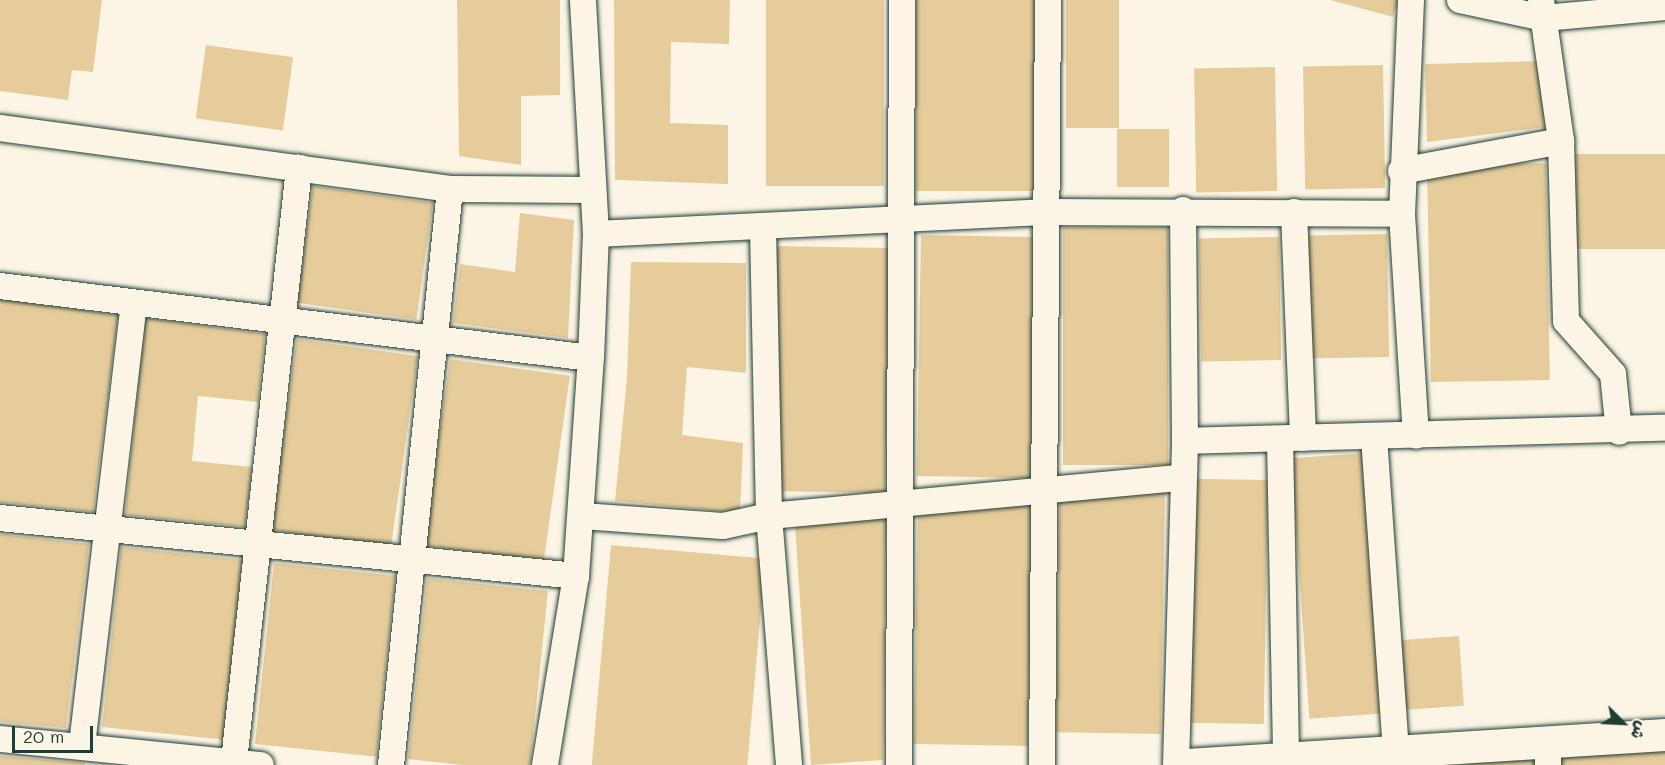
<!DOCTYPE html>
<meta charset="utf-8">
<style>
body{margin:0}
#map{position:relative;width:1665px;height:765px;overflow:hidden;background:#fcf5e5;font-family:Mali,"Playpen Sans Arabic",sans-serif}
div>[style]{position:absolute}
[style*='--x']{left:calc(var(--x)*1px);top:calc(var(--y)*1px);width:calc(var(--w)*1px);rotate:calc(var(--a)*1deg)}
.building>*{inset:0;background:#e7cc9b;transform-origin:0 0}
.roads{filter:drop-shadow(0 0 2px #1f3d34) drop-shadow(0 0 2px #1f3d34)}
.minor>*{height:26px;margin:-13px;padding:0 13px;transform-origin:13px;border-radius:13px;background:#fcf5e5}
.tertiary>*{height:32px;margin:-16px;padding:0 16px;transform-origin:16px;border-radius:16px;background:#fcf5e5}
span{translate:-50% -50%;white-space:nowrap;text-align:center;line-height:1.15;-webkit-text-stroke:4.5px #fcf5e5;paint-order:stroke}
.north{position:absolute;left:1593px;top:693px;width:60px;height:60px;-webkit-text-stroke:4px #fcf5e5;paint-order:stroke;rotate:114deg;font-size:16px;font-weight:700;line-height:24px;text-align:center;color:#1f3d34}
.north::after{content:'';display:block;margin:auto;width:21px;height:27px;background:#1f3d34;clip-path:polygon(50% 0,100% 100%,50% 72%,0 100%)}
.scale{position:absolute;left:12px;top:726px;width:81px;height:27px;box-sizing:border-box;border:3px solid #1f3d34;border-top:0;padding-left:8px;font-size:18px;line-height:21px;white-space:nowrap;color:#1f3d34;-webkit-text-stroke:4px #fcf5e5;paint-order:stroke}
</style>
<div id="map">
<div class="building">
<div style="clip-path:polygon(0 0,102px 0,93px 72px,72px 70px,68px 100px,0 91px)"></div>
<div style="clip-path:polygon(457px 0,560px 0,560px 95px,521px 96px,521px 165px,459px 156px)"></div>
<div style="clip-path:polygon(614px 0,730px 0,729px 44px,671px 42px,670px 123px,728px 125px,728px 184px,615px 180px)"></div>
<div style="left:766px;top:0;width:118px;height:186px"></div>
<div style="left:916px;top:0;width:122px;height:191px"></div>
<div style="left:1066px;top:0;width:53px;height:128px"></div>
<div style="clip-path:polygon(1330px 0,1398px 0,1393px 17px)"></div>
<div style="left:206px;top:45px;width:88px;height:74px;rotate:8deg"></div>
<div style="clip-path:polygon(1543px 61px,1545px 127px,1427px 142px,1425px 64px)"></div>
<div style="left:1383px;top:65px;width:123px;height:80px;rotate:89deg"></div>
<div style="left:1275px;top:67px;width:124px;height:81px;rotate:89deg"></div>
<div style="left:1117px;top:129px;width:52px;height:58px"></div>
<div style="left:1665px;top:154px;width:95px;height:95px;rotate:90deg"></div>
<div style="left:1546px;top:163px;width:217px;height:119px;rotate:89deg"></div>
<div style="left:313px;top:186px;width:121px;height:118px;rotate:8deg"></div>
<div style="clip-path:polygon(520px 213px,574px 220px,568px 338px,453px 323px,460px 264px,515px 272px)"></div>
<div style="left:1168px;top:227px;width:238px;height:105px;rotate:90deg"></div>
<div style="left:1387px;top:234px;width:123px;height:80px;rotate:89deg"></div>
<div style="left:1035px;top:237px;width:241px;height:114px;rotate:91deg"></div>
<div style="left:1279px;top:237px;width:123px;height:80px;rotate:89deg"></div>
<div style="left:889px;top:248px;width:245px;height:116px;rotate:91deg"></div>
<div style="clip-path:polygon(631px 262px,746px 263px,746px 373px,687px 367px,682px 435px,743px 443px,740px 513px,615px 501px,627px 378px)"></div>
<div style="clip-path:polygon(0 299px,118px 315px,93px 512px,0 502px)"></div>
<div style="clip-path:polygon(145px 318px,265px 334px,258px 402px,198px 396px,192px 461px,252px 467px,245px 527px,125px 515px)"></div>
<div style="left:297px;top:339px;width:122px;height:193px;rotate:8deg"></div>
<div style="left:450px;top:359px;width:121px;height:188px;rotate:8deg"></div>
<div style="left:1367px;top:453px;width:261px;height:76px;rotate:86deg"></div>
<div style="left:1268px;top:480px;width:244px;height:76px;rotate:91deg"></div>
<div style="left:1165px;top:490px;width:244px;height:105px;rotate:91deg"></div>
<div style="left:1032px;top:503px;width:243px;height:114px;rotate:91deg"></div>
<div style="clip-path:polygon(886px 516px,883px 760px,811px 765px,795px 525px)"></div>
<div style="clip-path:polygon(0 534px,89px 544px,66px 728px,0 722px)"></div>
<div style="left:611px;top:545px;width:155px;height:221px;rotate:5deg"></div>
<div style="left:121px;top:547px;width:122px;height:181px;rotate:6deg"></div>
<div style="left:274px;top:563px;width:122px;height:182px;rotate:6deg"></div>
<div style="clip-path:polygon(427px 578px,548px 591px,530px 765px,462px 765px,408px 759px)"></div>
<div style="left:1459px;top:636px;width:70px;height:65px;rotate:86deg"></div>
<div style="clip-path:polygon(1665px 749px,1665px 765px,1560px 765px,1560px 757px)"></div>
<div style="clip-path:polygon(0 756px,85px 763px,85px 765px,0 765px)"></div>
<div style="clip-path:polygon(1536px 758px,1536px 765px,1467px 765px,1467px 763px)"></div>
</div>
<div class="roads">
<div class="minor">
<div style="--x:1411;--y:0;--w:214;--a:92.4"></div>
<div style="--x:1402;--y:214;--w:222;--a:86.4"></div>
<div style="--x:1460;--y:0;--w:86;--a:12.1"></div>
<div style="--x:1544;--y:18;--w:121;--a:-5.2"></div>
<div style="--x:1541;--y:0;--w:142;--a:81.9"></div>
<div style="--x:1561;--y:141;--w:180;--a:88.4"></div>
<div style="--x:1566;--y:321;--w:71;--a:48.4"></div>
<div style="--x:1613;--y:374;--w:58;--a:84.1"></div>
<div style="--x:0;--y:128;--w:454;--a:7.7"></div>
<div style="--x:450;--y:189;--w:142;--a:0.4"></div>
<div style="--x:1401;--y:171;--w:163;--a:-10.6"></div>
<div style="--x:1294;--y:212;--w:226;--a:87.7"></div>
<div style="--x:763;--y:228;--w:288;--a:88.8"></div>
<div style="--x:769;--y:516;--w:250;--a:85.4"></div>
<div style="--x:596;--y:234;--w:453;--a:-2.8"></div>
<div style="--x:1048;--y:212;--w:354;--a:0.3"></div>
<div style="--x:0;--y:286;--w:595;--a:6.95"></div>
<div style="--x:1374;--y:437;--w:313;--a:86"></div>
<div style="--x:1280;--y:440;--w:316;--a:88.9"></div>
<div style="--x:1185;--y:441;--w:480;--a:-1.6"></div>
<div style="--x:582;--y:516;--w:141;--a:4.1"></div>
<div style="--x:723;--y:526;--w:47;--a:-12.3"></div>
<div style="--x:769;--y:516;--w:414;--a:-5.3"></div>
<div style="--x:0;--y:518;--w:579;--a:5.75"></div>
<div style="--x:0;--y:739;--w:262;--a:5.7"></div>
<div style="--x:82;--y:745;--w:444;--a:-83.3"></div>
<div style="--x:234;--y:761;--w:597;--a:-83.74"></div>
<div style="--x:391;--y:765;--w:579;--a:-84.15"></div>
<div style="--x:545;--y:765;--w:192;--a:-80.7"></div>
<div style="--x:576;--y:576;--w:219;--a:-86.1"></div>
<div style="--x:591;--y:358;--w:124;--a:-87.7"></div>
<div style="--x:596;--y:234;--w:234;--a:-93.2"></div>
<div style="--x:899;--y:765;--w:765;--a:-89.78"></div>
<div style="--x:1042;--y:765;--w:765;--a:-89.55"></div>
<div style="--x:1176;--y:765;--w:324;--a:-88.4"></div>
<div style="--x:1185;--y:441;--w:231;--a:-90.5"></div>
<div style="--x:1548;--y:765;--w:21;--a:-90"></div>
</div>
<div class="tertiary">
<div style="--x:1187;--y:765;--w:479;--a:-3.6"></div>
</div>
</div>
<div class="north">ش</div>
<div class="scale">20 m</div>
</div>
